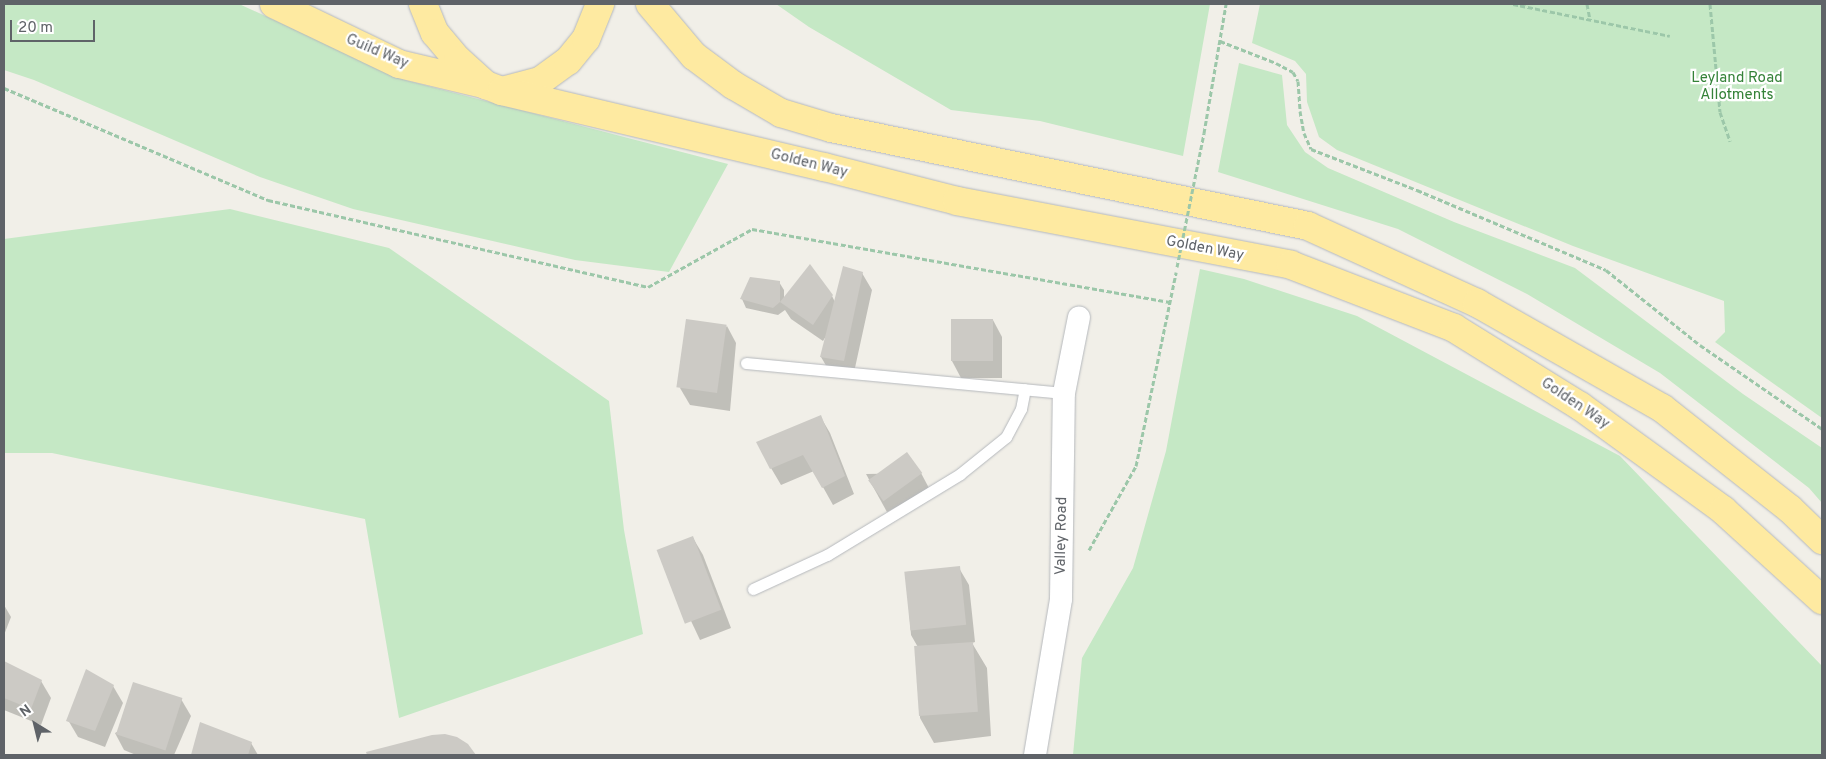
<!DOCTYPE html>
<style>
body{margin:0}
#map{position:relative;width:1826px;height:759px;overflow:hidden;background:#f1efe8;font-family:Overpass,sans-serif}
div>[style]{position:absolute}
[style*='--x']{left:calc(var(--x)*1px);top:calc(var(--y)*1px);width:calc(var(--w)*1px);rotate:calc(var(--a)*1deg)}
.green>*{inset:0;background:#c5e8c5}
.shadow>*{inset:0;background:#0003}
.building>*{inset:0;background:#cccac5;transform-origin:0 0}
.path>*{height:3px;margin-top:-1.5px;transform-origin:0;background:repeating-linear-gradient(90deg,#9cc7a9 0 5px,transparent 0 7.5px)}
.roads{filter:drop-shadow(0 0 1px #b5b8bc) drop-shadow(0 0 1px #b5b8bc)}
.service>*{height:11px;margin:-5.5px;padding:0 5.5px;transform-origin:5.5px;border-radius:5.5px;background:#fff}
.minor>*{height:22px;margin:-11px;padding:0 11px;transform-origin:11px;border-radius:11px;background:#fff}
.trunk>*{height:28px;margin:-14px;padding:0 14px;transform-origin:14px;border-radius:14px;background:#feeaa1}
.path-bridge>*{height:3px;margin-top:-1.5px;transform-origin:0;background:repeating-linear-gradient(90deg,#9cc7a9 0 5px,transparent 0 7.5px)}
span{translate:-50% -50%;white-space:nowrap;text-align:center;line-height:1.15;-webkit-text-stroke:4.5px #fff;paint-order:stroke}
.street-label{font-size:15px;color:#5f6368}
.park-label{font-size:15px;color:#348238}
.frame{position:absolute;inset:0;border:5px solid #5f6368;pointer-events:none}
.north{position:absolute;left:10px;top:699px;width:50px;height:50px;-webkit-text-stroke:4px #fff;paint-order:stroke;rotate:324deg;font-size:14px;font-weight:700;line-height:20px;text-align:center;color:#5f6368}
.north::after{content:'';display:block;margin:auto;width:18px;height:22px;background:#5f6368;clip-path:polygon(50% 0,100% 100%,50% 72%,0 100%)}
.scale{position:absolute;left:10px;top:20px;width:85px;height:22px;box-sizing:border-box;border:2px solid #5f6368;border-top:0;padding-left:6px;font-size:15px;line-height:18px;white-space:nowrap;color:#5f6368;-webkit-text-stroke:4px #fff;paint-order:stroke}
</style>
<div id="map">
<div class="green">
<div style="clip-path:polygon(4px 4px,239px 4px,405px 80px,728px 164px,669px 272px,575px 260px,353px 209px,260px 177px,34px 80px,4px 70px)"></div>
<div style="clip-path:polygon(776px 4px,1210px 4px,1183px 156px,1040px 121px,951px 110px,809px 27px)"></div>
<div style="clip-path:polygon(1260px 4px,1822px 4px,1822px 418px,1715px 342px,1725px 332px,1724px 301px,1573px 246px,1337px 150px,1319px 137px,1307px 102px,1306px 74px,1295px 61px,1252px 43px)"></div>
<div style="clip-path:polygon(1239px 63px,1282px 75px,1287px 125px,1305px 152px,1328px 168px,1454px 222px,1575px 268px,1743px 394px,1822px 448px,1822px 503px,1809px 488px,1660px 373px,1527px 294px,1398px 229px,1218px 172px)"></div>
<div style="clip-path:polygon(230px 209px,389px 248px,609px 401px,624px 530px,643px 634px,399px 718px,365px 519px,52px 453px,4px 453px,4px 239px)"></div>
<div style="clip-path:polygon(1200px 269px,1244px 279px,1357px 316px,1620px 456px,1822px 666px,1822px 755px,1073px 755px,1082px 658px,1133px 568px,1166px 451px)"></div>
</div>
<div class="shadow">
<div style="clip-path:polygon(862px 273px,872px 290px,853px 377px,831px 374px,821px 357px,826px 336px,823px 341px,791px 319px,785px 310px,778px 315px,746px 308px,742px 299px,779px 282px,784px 290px,784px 299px,832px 296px,835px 302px)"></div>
<div style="clip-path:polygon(993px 320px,1002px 337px,1002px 378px,961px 378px,952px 361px)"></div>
<div style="clip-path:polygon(727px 326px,736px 343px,730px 411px,690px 405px,680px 388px)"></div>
<div style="clip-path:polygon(820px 416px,830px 433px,854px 494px,833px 505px,814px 471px,781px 485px,771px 468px)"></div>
<div style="clip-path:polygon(921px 473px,930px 490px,887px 512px,866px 474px)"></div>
<div style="clip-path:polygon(693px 538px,703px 555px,731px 628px,700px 640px,659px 553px)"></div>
<div style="clip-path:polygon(959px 568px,969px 585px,975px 642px,972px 643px,987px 668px,991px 736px,934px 743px,920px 718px,919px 649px,911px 635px,906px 572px)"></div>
<div style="clip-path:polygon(4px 605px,11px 617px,4px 635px)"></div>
<div style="clip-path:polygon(4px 662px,41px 681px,51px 698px,41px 725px,4px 710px)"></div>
<div style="clip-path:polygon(113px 686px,123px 703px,105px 747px,78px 737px,68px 720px)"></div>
<div style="clip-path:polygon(181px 699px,191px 716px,174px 755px,136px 755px,124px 750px,115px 733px)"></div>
<div style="clip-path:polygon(201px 724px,251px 743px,258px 755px,192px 755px)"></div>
<div style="clip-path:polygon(467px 745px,474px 755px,368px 755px,368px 753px)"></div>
</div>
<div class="building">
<div style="clip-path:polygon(810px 264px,833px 295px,813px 325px,780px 302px)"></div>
<div style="clip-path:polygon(843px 266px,863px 272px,844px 361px,820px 357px)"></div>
<div style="clip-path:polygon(750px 277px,780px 281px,780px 302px,773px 308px,740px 299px)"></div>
<div style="left:686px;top:319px;width:41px;height:69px;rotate:8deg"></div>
<div style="left:951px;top:319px;width:42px;height:42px"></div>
<div style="clip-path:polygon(821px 415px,845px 476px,822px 488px,803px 455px,770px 469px,756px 442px)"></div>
<div style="left:907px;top:452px;width:26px;height:48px;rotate:54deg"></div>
<div style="left:693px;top:536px;width:79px;height:39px;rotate:69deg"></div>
<div style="left:960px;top:566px;width:59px;height:56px;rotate:84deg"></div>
<div style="left:973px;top:642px;width:70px;height:59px;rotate:86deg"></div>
<div style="clip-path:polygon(4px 661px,42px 680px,31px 709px,4px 698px)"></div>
<div style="clip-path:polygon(86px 669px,114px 685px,95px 731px,66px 721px)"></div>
<div style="left:133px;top:682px;width:52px;height:55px;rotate:18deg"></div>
<div style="clip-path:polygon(200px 722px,252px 742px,248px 755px,191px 755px)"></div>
<div style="clip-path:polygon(445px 734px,457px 737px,468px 744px,476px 755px,367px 755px,366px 752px,432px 735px)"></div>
</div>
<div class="path">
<div style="--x:1513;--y:4;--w:160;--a:11.5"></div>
<div style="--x:1587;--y:4;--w:15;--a:79"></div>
<div style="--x:1710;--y:4;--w:108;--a:84.7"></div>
<div style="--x:1720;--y:112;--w:31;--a:71"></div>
<div style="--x:1220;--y:41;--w:60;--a:21.4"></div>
<div style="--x:1276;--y:63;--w:19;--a:28"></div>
<div style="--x:1293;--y:72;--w:10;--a:61"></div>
<div style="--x:1298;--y:81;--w:30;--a:86"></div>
<div style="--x:1300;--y:111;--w:22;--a:80"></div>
<div style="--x:1304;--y:133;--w:17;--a:66"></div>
<div style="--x:1311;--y:149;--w:114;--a:21.1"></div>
<div style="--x:1417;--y:190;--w:205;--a:22.9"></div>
<div style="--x:1606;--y:270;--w:120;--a:38.6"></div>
<div style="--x:1700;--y:345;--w:148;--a:34.5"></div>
<div style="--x:4;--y:88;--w:287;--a:23"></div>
<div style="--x:268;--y:200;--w:390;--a:12.9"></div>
<div style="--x:648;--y:287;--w:119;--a:-29.1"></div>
<div style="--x:752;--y:229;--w:424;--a:9.9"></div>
<div style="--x:1204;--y:133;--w:131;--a:-80.3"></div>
<div style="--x:1089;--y:550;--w:96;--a:-60.8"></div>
<div style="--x:1136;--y:466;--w:198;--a:-78.3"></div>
</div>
<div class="roads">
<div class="service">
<div style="--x:746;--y:363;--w:319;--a:5.4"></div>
<div style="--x:753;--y:589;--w:81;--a:-24.7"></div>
<div style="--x:827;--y:555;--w:156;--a:-31.3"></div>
<div style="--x:960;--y:474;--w:59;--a:-38.8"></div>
<div style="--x:1006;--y:437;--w:32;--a:-62"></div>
<div style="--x:1021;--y:409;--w:20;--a:-79"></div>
</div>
<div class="minor">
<div style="--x:1035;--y:755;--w:158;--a:-80.5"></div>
<div style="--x:1061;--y:599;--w:206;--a:-89.2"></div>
<div style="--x:1064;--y:393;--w:77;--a:-78.8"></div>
</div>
<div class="trunk">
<div style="--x:274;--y:4;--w:139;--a:25.6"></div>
<div style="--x:399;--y:64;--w:86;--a:13.4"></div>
<div style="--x:423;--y:4;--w:31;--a:68"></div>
<div style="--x:435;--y:33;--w:35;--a:50"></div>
<div style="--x:458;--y:60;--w:38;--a:42"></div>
<div style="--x:486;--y:85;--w:17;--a:21"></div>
<div style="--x:502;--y:91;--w:39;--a:-15"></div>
<div style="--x:540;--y:81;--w:34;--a:-36"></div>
<div style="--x:568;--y:61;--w:28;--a:-51"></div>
<div style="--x:586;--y:39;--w:38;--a:-68"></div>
<div style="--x:650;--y:4;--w:68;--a:49.8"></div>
<div style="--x:694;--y:56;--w:49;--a:36.6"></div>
<div style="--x:733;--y:85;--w:56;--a:30.3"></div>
<div style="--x:781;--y:113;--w:52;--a:16.7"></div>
<div style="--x:831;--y:128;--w:487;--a:11.6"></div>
<div style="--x:1308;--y:226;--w:186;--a:24.5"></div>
<div style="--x:1477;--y:303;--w:213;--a:29.6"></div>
<div style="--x:1662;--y:408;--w:163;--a:38.3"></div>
<div style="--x:1790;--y:509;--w:45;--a:44.1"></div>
<div style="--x:502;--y:91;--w:331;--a:13.3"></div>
<div style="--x:824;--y:167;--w:137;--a:14.3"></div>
<div style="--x:957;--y:201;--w:340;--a:10.8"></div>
<div style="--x:1291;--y:265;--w:175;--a:21.1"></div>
<div style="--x:1454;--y:328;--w:148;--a:31.8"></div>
<div style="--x:1580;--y:406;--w:177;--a:36"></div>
<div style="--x:1723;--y:510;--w:134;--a:42.3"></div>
</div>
</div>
<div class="path-bridge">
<div style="--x:1177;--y:267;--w:137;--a:-78.6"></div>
</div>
<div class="street-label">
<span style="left:377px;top:52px;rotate:23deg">Guild Way</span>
<span style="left:809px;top:164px;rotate:14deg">Golden Way</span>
<span style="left:1205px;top:249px;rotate:11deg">Golden Way</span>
<span style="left:1575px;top:404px;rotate:34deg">Golden Way</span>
<span style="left:1062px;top:536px;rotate:-89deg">Valley Road</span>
</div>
<div class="park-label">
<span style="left:1737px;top:87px">Leyland Road<br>Allotments</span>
</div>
<div class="frame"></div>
<div class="north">N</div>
<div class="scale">20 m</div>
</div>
